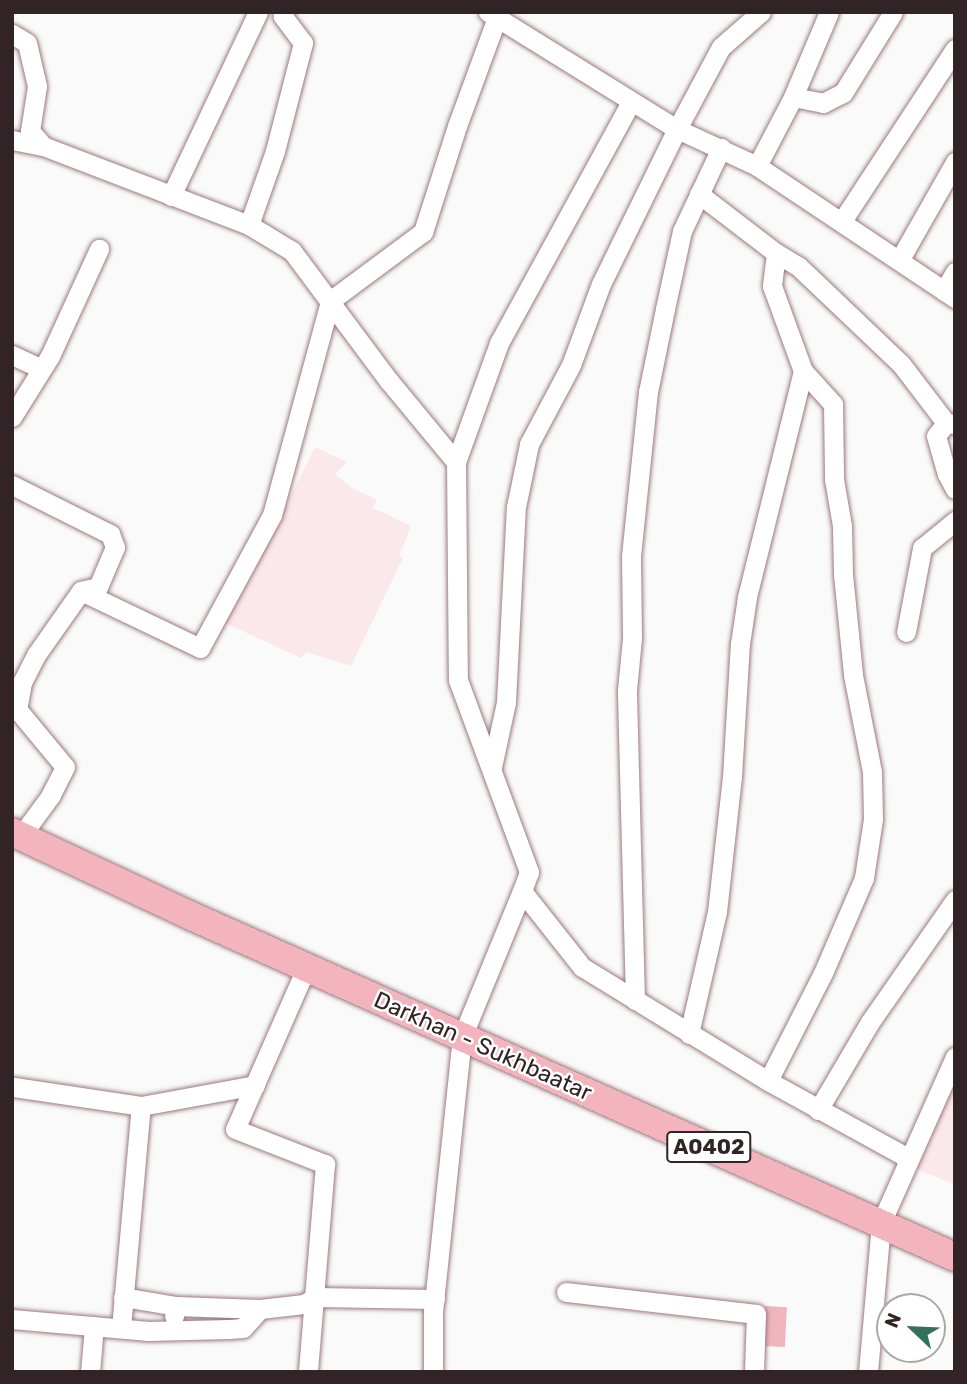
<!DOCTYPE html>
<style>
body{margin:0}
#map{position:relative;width:967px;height:1384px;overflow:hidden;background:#fafafa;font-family:Rubik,sans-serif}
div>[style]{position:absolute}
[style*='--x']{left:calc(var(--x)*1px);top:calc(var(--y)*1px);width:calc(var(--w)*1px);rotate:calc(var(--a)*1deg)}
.built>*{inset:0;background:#fbe8ea}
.green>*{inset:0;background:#f0b6bf;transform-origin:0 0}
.roads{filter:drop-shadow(0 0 2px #9b797e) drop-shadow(0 0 2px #9b797e)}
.minor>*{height:19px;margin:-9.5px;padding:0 9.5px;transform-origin:9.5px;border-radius:9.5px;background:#fff}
.highway>*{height:28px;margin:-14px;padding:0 14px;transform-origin:14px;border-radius:14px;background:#f4b4be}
span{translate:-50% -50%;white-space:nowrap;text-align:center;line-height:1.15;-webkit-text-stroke:5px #fff;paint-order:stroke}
.shield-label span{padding:2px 5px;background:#fff;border:2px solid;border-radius:5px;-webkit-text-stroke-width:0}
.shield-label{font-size:21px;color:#322426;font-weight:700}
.street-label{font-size:23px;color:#322426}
.frame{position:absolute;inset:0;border:14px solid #322426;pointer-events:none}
.north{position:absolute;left:876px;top:1293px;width:70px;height:70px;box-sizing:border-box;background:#fff;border:2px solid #ada7a8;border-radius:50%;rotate:293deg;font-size:19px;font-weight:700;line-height:28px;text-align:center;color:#322426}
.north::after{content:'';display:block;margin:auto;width:24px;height:32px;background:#35705a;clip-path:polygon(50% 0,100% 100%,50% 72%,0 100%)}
</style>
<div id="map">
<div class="built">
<div style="clip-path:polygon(315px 447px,347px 462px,335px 474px,352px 488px,377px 500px,373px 508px,411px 526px,399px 556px,403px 558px,351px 666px,306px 652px,301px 658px,221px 621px,246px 575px,251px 577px)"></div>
<div style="clip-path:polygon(955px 1081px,955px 1185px,917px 1169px)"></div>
</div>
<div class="green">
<div style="left:765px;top:1306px;width:22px;height:40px;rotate:3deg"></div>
</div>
<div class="roads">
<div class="minor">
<div style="--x:488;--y:12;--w:222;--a:31.8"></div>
<div style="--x:677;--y:129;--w:88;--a:24.8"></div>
<div style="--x:757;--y:166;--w:238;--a:33.7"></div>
<div style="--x:12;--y:34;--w:17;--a:31"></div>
<div style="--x:27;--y:43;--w:44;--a:76.9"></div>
<div style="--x:37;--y:86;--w:46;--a:98.8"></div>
<div style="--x:30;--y:131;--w:20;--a:49"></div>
<div style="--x:793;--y:97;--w:31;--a:11"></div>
<div style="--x:823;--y:103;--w:22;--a:-27"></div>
<div style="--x:843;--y:93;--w:95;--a:-58.3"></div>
<div style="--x:12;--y:140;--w:32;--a:11"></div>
<div style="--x:43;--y:146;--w:221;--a:21"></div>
<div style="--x:249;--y:225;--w:50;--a:31.2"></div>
<div style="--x:292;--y:251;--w:162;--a:53.3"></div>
<div style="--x:389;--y:381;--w:105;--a:50.4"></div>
<div style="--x:456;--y:462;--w:218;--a:89.5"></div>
<div style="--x:458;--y:680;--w:205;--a:69.7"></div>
<div style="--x:529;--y:872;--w:20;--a:110"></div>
<div style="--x:522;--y:891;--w:97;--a:51.7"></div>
<div style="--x:582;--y:967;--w:218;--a:31.5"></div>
<div style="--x:768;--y:1081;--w:160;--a:28.8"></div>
<div style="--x:757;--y:166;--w:78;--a:-62.4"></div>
<div style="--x:793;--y:97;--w:92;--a:-67"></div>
<div style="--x:699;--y:194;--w:97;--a:37.5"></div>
<div style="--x:776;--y:253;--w:33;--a:97"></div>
<div style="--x:772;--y:286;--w:90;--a:70"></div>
<div style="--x:803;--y:371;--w:45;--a:47.7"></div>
<div style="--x:833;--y:404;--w:75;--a:89.2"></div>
<div style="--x:834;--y:479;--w:48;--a:80.3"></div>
<div style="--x:842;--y:526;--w:48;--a:88.8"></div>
<div style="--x:843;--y:574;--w:101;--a:84.3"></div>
<div style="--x:853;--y:675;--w:99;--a:78.9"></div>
<div style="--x:872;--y:772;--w:47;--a:88.8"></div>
<div style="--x:873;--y:819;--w:60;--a:98.7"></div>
<div style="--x:864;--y:878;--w:103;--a:113.3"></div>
<div style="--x:823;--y:973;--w:121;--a:117"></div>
<div style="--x:171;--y:196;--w:204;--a:-64.7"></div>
<div style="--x:842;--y:221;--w:206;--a:-56.7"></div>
<div style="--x:249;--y:225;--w:78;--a:-70.6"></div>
<div style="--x:275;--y:151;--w:112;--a:-75.5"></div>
<div style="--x:303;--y:43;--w:34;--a:-127"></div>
<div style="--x:283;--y:16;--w:4;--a:-76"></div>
<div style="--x:776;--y:253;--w:26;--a:31"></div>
<div style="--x:798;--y:266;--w:142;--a:43.6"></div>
<div style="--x:901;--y:364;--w:74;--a:52.7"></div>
<div style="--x:946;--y:423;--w:9;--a:6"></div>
<div style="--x:900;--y:259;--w:112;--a:-60.4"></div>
<div style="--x:944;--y:291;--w:22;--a:-60"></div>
<div style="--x:12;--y:355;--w:31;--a:25"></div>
<div style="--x:12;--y:417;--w:72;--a:-58.1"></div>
<div style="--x:50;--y:356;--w:118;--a:-65.4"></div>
<div style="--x:946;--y:423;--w:16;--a:128"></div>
<div style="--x:936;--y:436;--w:40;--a:74"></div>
<div style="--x:947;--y:474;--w:17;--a:62"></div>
<div style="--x:456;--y:462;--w:127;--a:-70.1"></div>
<div style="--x:499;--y:343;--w:275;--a:-61.3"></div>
<div style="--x:12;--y:485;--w:110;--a:26.6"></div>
<div style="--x:110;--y:534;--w:14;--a:69"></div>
<div style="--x:115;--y:547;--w:43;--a:113"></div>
<div style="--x:98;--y:587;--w:17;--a:167"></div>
<div style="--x:81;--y:591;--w:78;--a:125.1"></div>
<div style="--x:36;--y:655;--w:30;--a:117"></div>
<div style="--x:22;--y:682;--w:27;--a:100"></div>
<div style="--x:17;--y:709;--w:75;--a:50.4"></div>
<div style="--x:65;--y:767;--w:31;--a:117"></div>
<div style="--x:51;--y:795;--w:51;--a:126.2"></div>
<div style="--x:81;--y:591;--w:132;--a:25.6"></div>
<div style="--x:200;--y:648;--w:151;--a:-61.6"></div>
<div style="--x:272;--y:515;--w:222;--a:-74.8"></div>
<div style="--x:330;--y:301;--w:116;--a:-36.6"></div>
<div style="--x:423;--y:232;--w:111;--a:-72.2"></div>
<div style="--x:457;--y:126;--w:113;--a:-69.8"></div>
<div style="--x:906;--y:632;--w:86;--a:-79.2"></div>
<div style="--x:922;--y:548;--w:43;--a:-39.3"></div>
<div style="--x:492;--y:767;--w:66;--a:-77.8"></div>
<div style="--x:506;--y:702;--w:195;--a:-87.1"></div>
<div style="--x:516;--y:507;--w:64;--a:-78.3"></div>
<div style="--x:529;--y:444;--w:89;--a:-62"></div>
<div style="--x:571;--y:365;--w:86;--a:-69.7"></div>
<div style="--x:601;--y:284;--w:173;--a:-63.9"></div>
<div style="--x:677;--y:129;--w:93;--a:-61.8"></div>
<div style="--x:721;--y:47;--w:53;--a:-41.2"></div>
<div style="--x:307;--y:966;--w:178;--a:113.8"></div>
<div style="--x:235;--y:1129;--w:97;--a:21.3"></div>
<div style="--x:325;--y:1164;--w:209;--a:94.7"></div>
<div style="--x:635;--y:1000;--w:310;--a:-91.5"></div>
<div style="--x:627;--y:690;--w:52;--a:-84.5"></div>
<div style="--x:632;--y:638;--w:82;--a:-90.7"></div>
<div style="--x:631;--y:556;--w:165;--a:-84.1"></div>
<div style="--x:648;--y:392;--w:85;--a:-78.4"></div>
<div style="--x:665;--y:309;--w:80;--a:-77.7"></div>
<div style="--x:682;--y:231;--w:92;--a:-64.8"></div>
<div style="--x:689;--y:1034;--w:125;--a:-77.1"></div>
<div style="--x:717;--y:912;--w:136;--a:-83.7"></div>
<div style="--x:732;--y:777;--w:133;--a:-86.6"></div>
<div style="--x:740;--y:644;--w:48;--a:-81.5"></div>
<div style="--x:747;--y:597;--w:233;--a:-76.1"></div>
<div style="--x:14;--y:1087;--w:128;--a:8.5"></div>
<div style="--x:141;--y:1106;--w:116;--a:-10.4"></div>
<div style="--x:818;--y:1110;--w:102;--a:-59.4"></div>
<div style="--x:870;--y:1022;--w:149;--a:-55.1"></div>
<div style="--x:566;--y:1292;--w:191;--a:6.6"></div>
<div style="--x:756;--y:1314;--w:58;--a:92"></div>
<div style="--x:123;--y:1297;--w:54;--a:9.6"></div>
<div style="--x:176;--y:1306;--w:10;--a:101"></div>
<div style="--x:176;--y:1306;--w:84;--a:2"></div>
<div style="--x:12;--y:1319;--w:137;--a:5"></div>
<div style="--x:148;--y:1331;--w:81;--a:-1.4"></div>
<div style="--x:229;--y:1329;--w:14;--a:-4"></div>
<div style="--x:243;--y:1328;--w:25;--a:-48"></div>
<div style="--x:260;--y:1309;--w:44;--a:-6.5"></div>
<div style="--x:304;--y:1304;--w:13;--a:-32"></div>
<div style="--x:315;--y:1297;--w:120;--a:1"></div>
<div style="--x:121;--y:1328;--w:223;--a:-84.9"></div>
<div style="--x:90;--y:1372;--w:46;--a:-85"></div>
<div style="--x:433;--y:1372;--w:60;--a:-90"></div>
<div style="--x:433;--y:1312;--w:277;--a:-84"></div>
<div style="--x:462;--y:1037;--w:158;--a:-67.7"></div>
<div style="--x:868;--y:1372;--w:150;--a:-85"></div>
<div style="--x:881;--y:1223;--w:182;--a:-66"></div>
</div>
<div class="highway">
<div style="--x:12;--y:832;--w:195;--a:25.1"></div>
<div style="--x:189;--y:915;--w:839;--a:24.06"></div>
</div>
</div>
<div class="shield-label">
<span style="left:709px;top:1147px">A0402</span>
</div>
<div class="street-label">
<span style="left:483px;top:1046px;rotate:24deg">Darkhan - Sukhbaatar</span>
</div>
<div class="frame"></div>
<div class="north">N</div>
</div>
